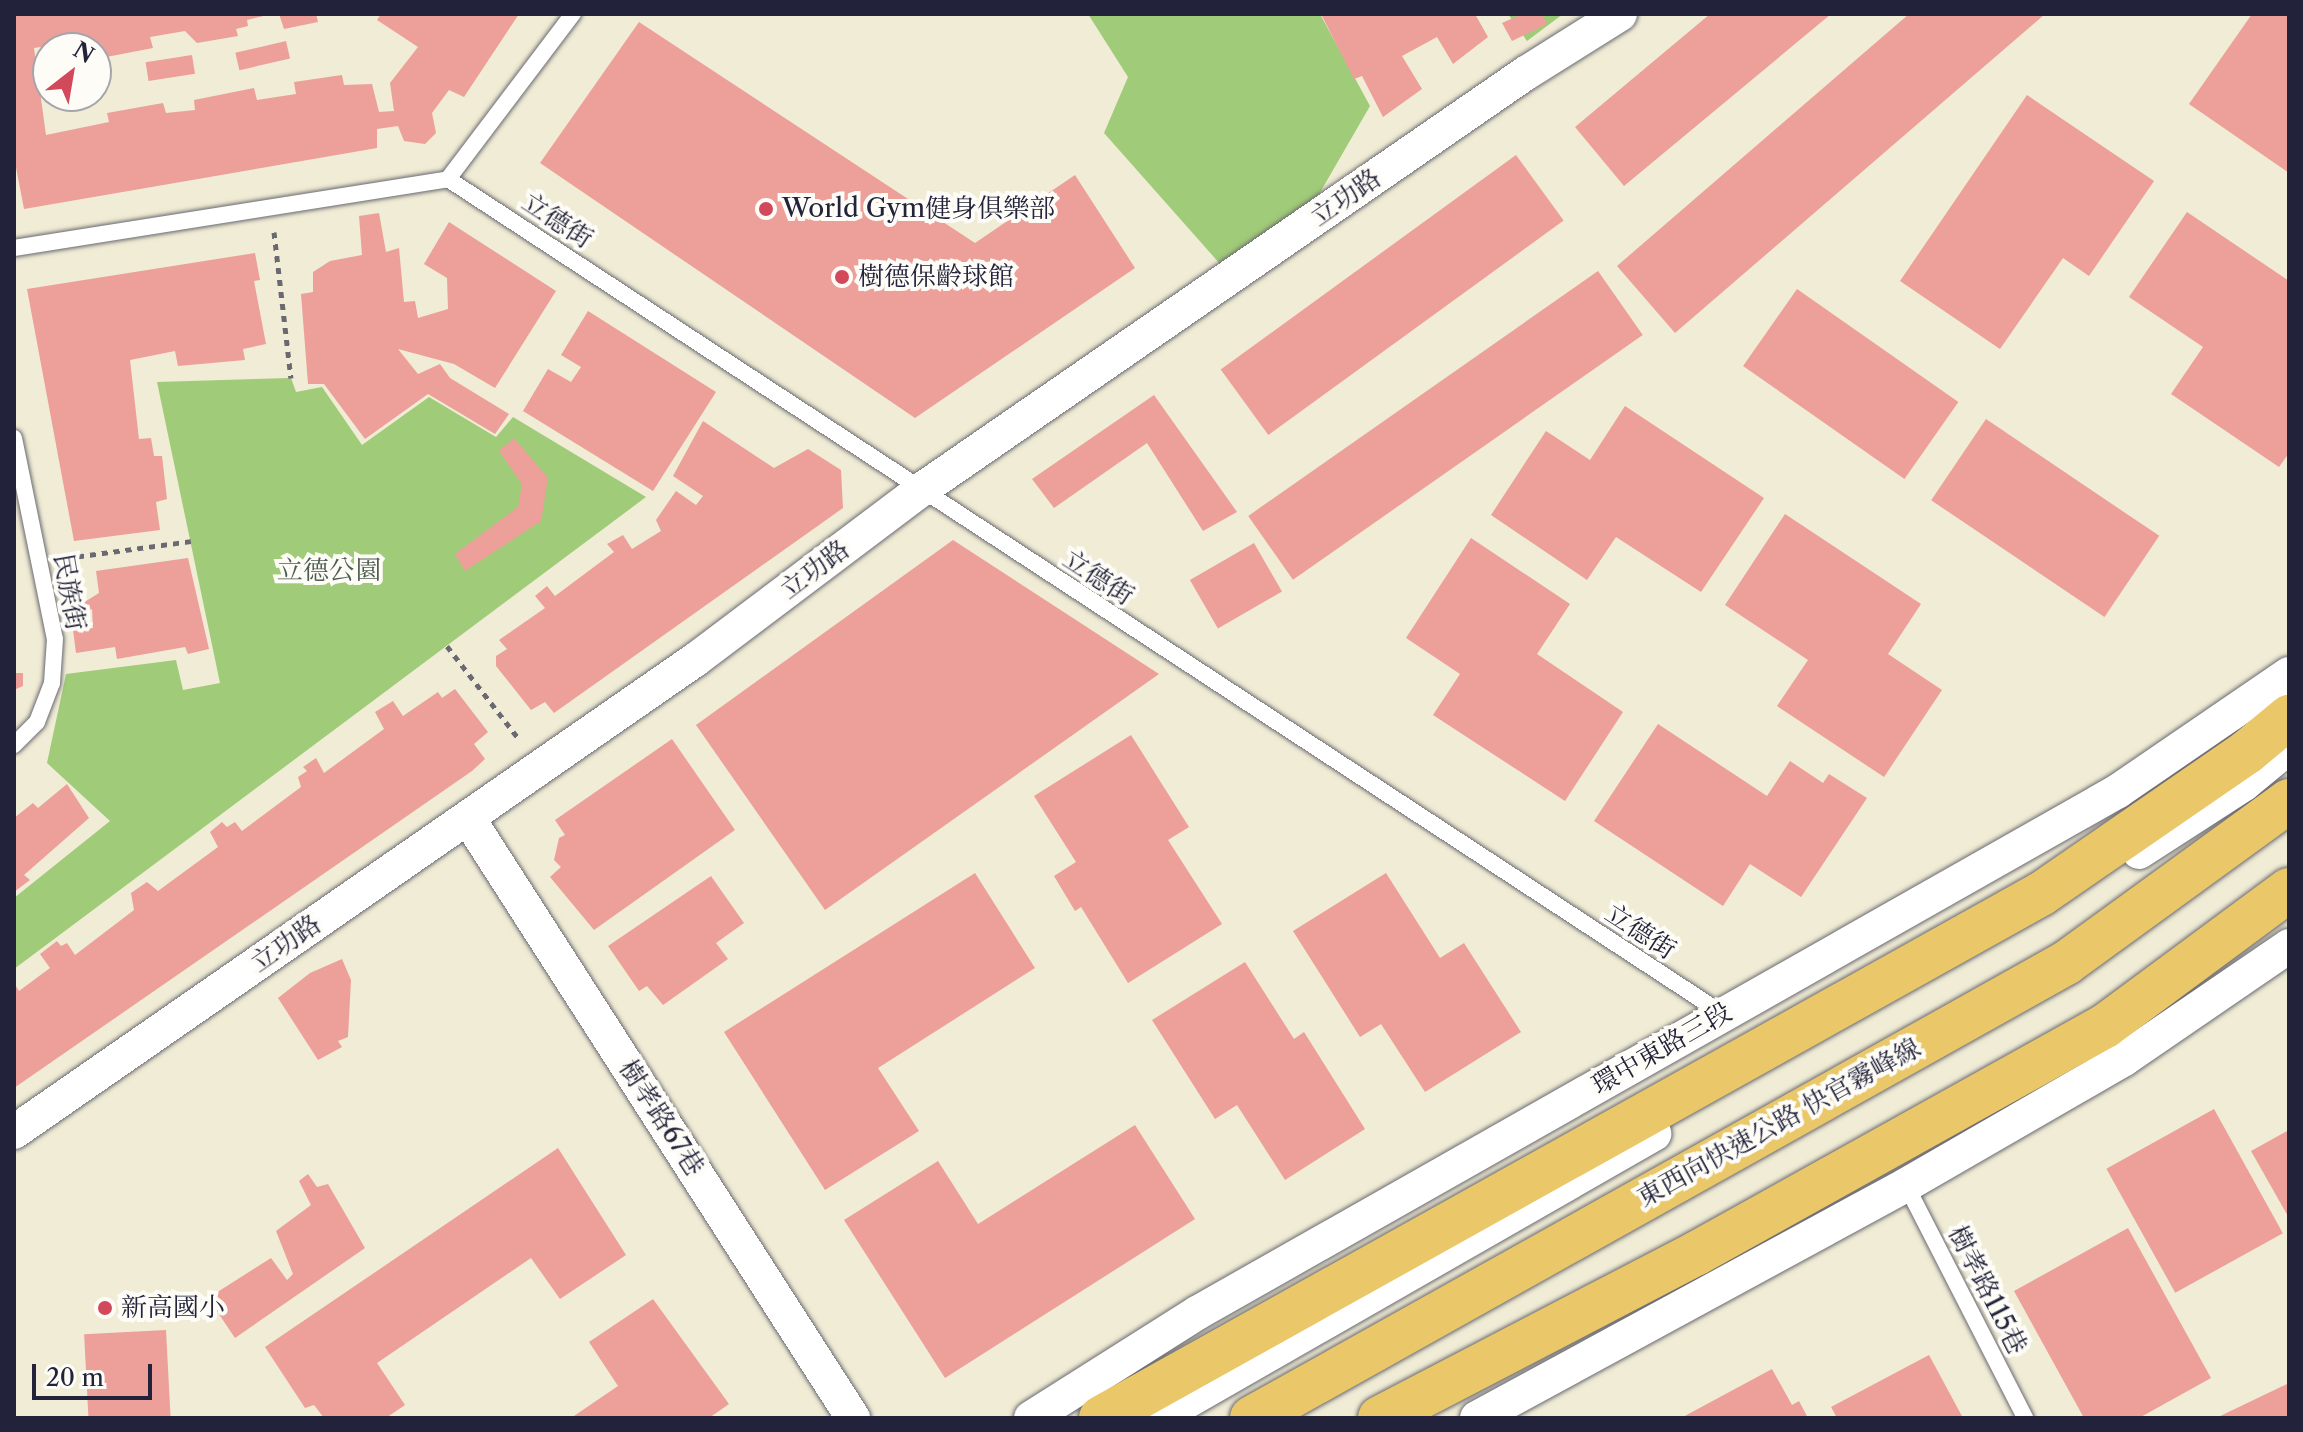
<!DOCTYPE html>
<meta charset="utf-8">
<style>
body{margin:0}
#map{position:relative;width:2303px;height:1432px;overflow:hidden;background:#f0ecd5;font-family:"Libre Caslon Text","Noto Serif TC",serif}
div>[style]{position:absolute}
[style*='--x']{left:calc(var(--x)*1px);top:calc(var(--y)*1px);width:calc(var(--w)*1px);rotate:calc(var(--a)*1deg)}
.green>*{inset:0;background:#a0cb78}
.building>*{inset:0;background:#ed9f9a;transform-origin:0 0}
.path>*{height:5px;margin-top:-2.5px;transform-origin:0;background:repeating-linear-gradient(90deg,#6a6971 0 6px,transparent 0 12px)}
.roads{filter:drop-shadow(0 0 2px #6a6971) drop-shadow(0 0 2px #6a6971)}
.service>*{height:16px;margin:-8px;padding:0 8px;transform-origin:8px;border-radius:8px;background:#fff}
.minor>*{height:34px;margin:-17px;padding:0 17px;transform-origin:17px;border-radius:17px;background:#fff}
.trunk>*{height:44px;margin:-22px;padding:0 22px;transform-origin:22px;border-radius:22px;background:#eac769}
.dots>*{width:22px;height:22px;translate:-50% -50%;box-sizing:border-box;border:4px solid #fdfcf7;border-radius:50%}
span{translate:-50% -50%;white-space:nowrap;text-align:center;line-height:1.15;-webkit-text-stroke:8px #fdfcf7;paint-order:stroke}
.street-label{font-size:26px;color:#22223b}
.poi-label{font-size:26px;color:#22223b}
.left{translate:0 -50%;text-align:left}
.park-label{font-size:26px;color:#4e5d50}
.frame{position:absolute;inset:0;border:16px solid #22223b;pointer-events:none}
.north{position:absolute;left:32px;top:32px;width:80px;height:80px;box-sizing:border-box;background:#fdfcf7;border:2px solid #a5a5ac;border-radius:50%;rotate:31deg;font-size:22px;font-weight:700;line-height:32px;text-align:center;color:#22223b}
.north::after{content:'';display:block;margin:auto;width:28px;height:36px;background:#d1495b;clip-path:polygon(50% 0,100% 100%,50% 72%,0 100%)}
.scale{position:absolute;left:32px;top:1364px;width:120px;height:36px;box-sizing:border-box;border:4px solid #22223b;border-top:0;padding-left:10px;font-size:24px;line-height:28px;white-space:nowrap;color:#22223b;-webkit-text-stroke:6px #fdfcf7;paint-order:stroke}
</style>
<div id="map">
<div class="green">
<div style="clip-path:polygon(1088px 14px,1320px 14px,1370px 106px,1318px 196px,1221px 265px,1104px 133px,1128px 77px)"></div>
<div style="clip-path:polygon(1508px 14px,1563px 14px,1527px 41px)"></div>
<div style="clip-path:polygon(291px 378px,296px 392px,322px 387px,362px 445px,429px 397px,496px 437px,513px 417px,646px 497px,14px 969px,14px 898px,110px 821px,47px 763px,66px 674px,176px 660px,183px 690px,220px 683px,157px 382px)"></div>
</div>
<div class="building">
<div style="clip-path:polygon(14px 14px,272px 14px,247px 20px,248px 26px,236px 29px,238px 36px,197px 43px,185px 31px,150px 37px,153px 48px,96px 59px,96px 48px,70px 48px,68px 43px,34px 48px,46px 135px,109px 122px,107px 113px,163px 103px,166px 113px,195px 110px,194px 100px,254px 88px,257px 100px,296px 94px,294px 82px,342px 75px,344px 85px,372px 84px,379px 112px,394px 111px,390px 83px,418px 47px,377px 20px,381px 14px,519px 14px,464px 97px,449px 90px,432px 113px,436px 133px,425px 144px,404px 141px,398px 126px,377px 129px,377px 148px,24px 209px,14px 157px)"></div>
<div style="clip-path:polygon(279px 14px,316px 14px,318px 22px,284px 29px)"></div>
<div style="clip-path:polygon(1321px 14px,1475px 14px,1488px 37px,1453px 64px,1437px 37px,1402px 56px,1422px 89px,1383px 117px,1362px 76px,1354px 79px)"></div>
<div style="clip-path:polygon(1522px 14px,1542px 14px,1547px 24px,1512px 41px,1502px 23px)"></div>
<div style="clip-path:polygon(1710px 14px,1831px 14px,1624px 186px,1575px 127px)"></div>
<div style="clip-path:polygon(1909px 14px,2045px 14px,1675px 333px,1617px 266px)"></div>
<div style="clip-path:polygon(2252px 14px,2289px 14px,2289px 173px,2189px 104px)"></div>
<div style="clip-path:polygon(639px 22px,975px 243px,1075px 175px,1135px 268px,915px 418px,540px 163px)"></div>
<div style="left:286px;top:41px;width:18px;height:52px;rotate:77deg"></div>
<div style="left:192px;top:55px;width:19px;height:47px;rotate:81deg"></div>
<div style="clip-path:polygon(2027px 95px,2154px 181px,2089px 276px,2063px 258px,2000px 349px,1900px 281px)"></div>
<div style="left:1516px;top:155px;width:81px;height:365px;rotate:54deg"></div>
<div style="clip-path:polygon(2187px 212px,2289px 281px,2289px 453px,2279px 467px,2171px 394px,2203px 347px,2129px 297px)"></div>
<div style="clip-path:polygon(379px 213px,386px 252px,399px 248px,404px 302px,415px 301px,418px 318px,448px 309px,447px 278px,424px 264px,449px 222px,556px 291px,495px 388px,454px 364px,398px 349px,418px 374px,440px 364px,450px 378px,509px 414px,495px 434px,428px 394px,365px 439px,324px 384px,308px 384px,301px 294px,313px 292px,313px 272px,330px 261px,362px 255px,359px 216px)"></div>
<div style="clip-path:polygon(255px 253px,260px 280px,254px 281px,266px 344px,243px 349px,245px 360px,178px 366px,175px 351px,130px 360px,139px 439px,151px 438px,154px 456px,162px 456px,167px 499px,156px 502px,160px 530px,74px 541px,27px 289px)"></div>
<div style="left:1598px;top:271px;width:78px;height:427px;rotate:55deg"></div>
<div style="left:1797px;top:289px;width:197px;height:94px;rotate:35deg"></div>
<div style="clip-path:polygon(588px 311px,716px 392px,653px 491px,523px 411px,548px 369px,571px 382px,581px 367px,561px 355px)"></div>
<div style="clip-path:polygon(1154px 395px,1237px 512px,1203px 531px,1147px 443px,1054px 508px,1032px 479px)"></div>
<div style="clip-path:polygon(1625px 406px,1764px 498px,1701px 592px,1616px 537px,1587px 580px,1491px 515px,1546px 431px,1590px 460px)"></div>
<div style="left:1986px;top:419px;width:209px;height:98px;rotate:34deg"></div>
<div style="clip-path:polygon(703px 421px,774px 468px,808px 449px,841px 470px,843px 508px,554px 713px,545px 702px,531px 710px,496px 666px,496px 656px,507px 649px,499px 640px,545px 608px,535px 596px,547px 586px,555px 596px,614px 552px,607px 544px,623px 535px,632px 549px,661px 531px,656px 520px,676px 491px,696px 505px,703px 496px,673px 476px)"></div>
<div style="clip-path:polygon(514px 438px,548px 478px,541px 521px,465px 571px,455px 554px,518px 507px,522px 484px,499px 451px)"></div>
<div style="clip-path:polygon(1785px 514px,1921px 604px,1888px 654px,1942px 690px,1884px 777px,1777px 706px,1808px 660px,1725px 605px)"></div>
<div style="clip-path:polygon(1471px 538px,1570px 604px,1537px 654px,1623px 712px,1565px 801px,1433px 715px,1460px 674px,1406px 638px)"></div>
<div style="clip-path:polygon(953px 540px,1159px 674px,825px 910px,696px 725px)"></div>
<div style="left:1254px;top:543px;width:56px;height:74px;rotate:60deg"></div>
<div style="clip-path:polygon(188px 558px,209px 649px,188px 654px,185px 647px,117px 659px,115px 647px,76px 653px,73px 630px,93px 628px,92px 609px,73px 618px,70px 611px,99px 593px,96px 571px)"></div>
<div style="clip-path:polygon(14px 673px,23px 673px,23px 686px,14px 690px)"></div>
<div style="clip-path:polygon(455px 689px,488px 732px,474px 744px,485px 759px,472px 771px,14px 1088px,14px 983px,19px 991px,50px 968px,40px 954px,57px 941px,61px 946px,67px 943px,75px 955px,134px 910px,131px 893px,147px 882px,158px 891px,218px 847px,210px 832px,222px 822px,227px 827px,235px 822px,242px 831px,301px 787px,298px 777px,307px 771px,303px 767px,316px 758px,324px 773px,384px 729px,375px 712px,393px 701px,403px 716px,438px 692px,442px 698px)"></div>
<div style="clip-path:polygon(1658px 724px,1767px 796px,1790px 761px,1823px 783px,1829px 774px,1867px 798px,1801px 897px,1750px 864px,1723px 906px,1594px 821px)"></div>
<div style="clip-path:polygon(1131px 735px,1189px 827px,1168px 840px,1222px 924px,1128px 983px,1081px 907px,1075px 911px,1054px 876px,1076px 862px,1034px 796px)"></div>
<div style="clip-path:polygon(672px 739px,735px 830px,594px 930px,550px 877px,561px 867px,554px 860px,559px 838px,565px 835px,555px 820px)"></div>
<div style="clip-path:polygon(67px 784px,89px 818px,24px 875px,30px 880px,14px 892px,14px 818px,33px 803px,38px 808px)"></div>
<div style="clip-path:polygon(975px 873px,1035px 968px,878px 1068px,919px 1131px,825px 1190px,724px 1032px)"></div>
<div style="clip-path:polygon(1386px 873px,1440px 958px,1464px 943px,1521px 1032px,1425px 1092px,1381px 1024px,1360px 1037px,1293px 931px)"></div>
<div style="clip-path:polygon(711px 876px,744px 923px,716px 943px,728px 959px,663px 1005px,647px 986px,639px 991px,608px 946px)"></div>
<div style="clip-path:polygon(342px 959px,351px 980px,348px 1037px,338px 1041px,342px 1047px,318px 1060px,278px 998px,310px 973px)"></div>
<div style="clip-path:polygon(1245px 962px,1294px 1039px,1304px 1032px,1365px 1129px,1285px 1180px,1237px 1105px,1215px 1119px,1152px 1020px)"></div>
<div style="left:2214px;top:1109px;width:142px;height:123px;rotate:61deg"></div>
<div style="clip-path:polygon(1135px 1125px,1195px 1219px,945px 1378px,844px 1220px,938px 1161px,978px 1224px)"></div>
<div style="clip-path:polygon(2289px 1130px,2289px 1218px,2251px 1151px)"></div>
<div style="clip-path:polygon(558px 1148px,626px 1255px,560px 1299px,531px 1258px,377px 1363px,405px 1405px,386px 1418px,324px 1418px,314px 1405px,305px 1408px,265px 1347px)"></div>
<div style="clip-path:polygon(308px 1174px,317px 1187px,328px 1184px,365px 1248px,235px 1338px,208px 1298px,271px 1258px,287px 1280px,293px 1274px,276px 1231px,311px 1205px,299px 1181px)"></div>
<div style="clip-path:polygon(2128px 1228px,2211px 1378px,2139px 1418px,2084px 1418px,2014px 1291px)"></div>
<div style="clip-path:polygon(653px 1299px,729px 1404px,709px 1418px,571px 1418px,618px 1386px,589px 1342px)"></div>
<div style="left:166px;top:1330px;width:88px;height:82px;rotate:87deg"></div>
<div style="clip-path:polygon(1929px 1355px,1963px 1418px,1837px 1418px,1831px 1407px)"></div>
<div style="clip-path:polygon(1772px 1369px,1792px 1405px,1799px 1401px,1808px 1418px,1681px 1418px)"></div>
<div style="clip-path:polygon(2289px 1383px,2289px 1418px,2216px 1418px)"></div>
</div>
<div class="path">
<div style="--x:274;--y:232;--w:147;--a:83.4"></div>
<div style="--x:66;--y:558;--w:126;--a:-7.7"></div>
<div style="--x:447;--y:646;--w:116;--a:52.3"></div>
</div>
<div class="roads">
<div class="service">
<div style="--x:448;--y:179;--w:207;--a:-52.9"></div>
<div style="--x:14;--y:248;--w:439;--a:-9"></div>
<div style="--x:448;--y:179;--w:1524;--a:33.22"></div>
<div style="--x:14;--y:438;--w:205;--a:78.5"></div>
<div style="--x:55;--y:639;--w:44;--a:93.9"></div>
<div style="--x:52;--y:683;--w:42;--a:111"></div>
<div style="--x:37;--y:722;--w:33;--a:135"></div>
<div style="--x:1906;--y:1185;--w:262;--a:62.9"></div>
</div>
<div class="minor">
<div style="--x:468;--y:818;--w:713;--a:57.31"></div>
<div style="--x:2139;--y:852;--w:125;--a:-32.9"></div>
<div style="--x:2244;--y:784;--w:58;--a:-39.4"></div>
<div style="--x:14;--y:1132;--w:829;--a:-34.73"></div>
<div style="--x:695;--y:660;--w:283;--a:-37"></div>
<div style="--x:921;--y:490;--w:735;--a:-34.58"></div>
<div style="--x:1526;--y:73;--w:111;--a:-32.1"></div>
<div style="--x:1031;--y:1418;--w:196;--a:-32.3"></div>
<div style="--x:1197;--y:1313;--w:1059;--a:-29.54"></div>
<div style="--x:2118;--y:791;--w:207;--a:-34.4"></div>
<div style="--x:1158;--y:1418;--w:572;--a:-29.79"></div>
<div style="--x:1477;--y:1418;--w:488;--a:-28.5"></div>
<div style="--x:1906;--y:1185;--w:252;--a:-30"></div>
<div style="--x:2124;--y:1059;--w:200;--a:-34.4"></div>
</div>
<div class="trunk">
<div style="--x:1101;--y:1418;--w:1076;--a:-29.14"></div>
<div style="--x:2041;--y:894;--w:250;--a:-34.6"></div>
<div style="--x:2247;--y:752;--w:55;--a:-39.8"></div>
<div style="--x:1252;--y:1418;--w:933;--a:-29.2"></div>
<div style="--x:2066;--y:963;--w:276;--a:-36"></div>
<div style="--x:1380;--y:1418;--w:357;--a:-27.5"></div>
<div style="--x:1697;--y:1253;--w:467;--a:-29.1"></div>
<div style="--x:2105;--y:1026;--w:229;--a:-36.5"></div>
</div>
</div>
<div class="dots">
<div style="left:766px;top:209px;background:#d1495b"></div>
<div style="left:842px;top:277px;background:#d1495b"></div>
<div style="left:105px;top:1308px;background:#d1495b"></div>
</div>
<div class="street-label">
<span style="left:1346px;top:198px;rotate:-35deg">立功路</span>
<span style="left:557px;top:221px;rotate:33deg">立德街</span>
<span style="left:815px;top:570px;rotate:-37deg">立功路</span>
<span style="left:1098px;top:578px;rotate:33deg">立德街</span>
<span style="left:69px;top:592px;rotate:80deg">民族街</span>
<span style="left:1640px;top:932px;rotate:33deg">立德街</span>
<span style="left:286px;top:944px;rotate:-35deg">立功路</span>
<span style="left:1662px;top:1049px;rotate:-30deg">環中東路三段</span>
<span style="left:661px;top:1118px;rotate:57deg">樹孝路67巷</span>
<span style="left:1779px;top:1123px;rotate:-29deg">東西向快速公路 快官霧峰線</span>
<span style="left:1987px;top:1290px;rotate:63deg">樹孝路115巷</span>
</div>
<div class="poi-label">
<span class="left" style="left:782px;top:209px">World Gym健身俱樂部</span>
<span class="left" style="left:858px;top:277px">樹德保齡球館</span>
<span class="left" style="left:121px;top:1308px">新高國小</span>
</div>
<div class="park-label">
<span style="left:329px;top:571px">立德公園</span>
</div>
<div class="frame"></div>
<div class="north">N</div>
<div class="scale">20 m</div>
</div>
